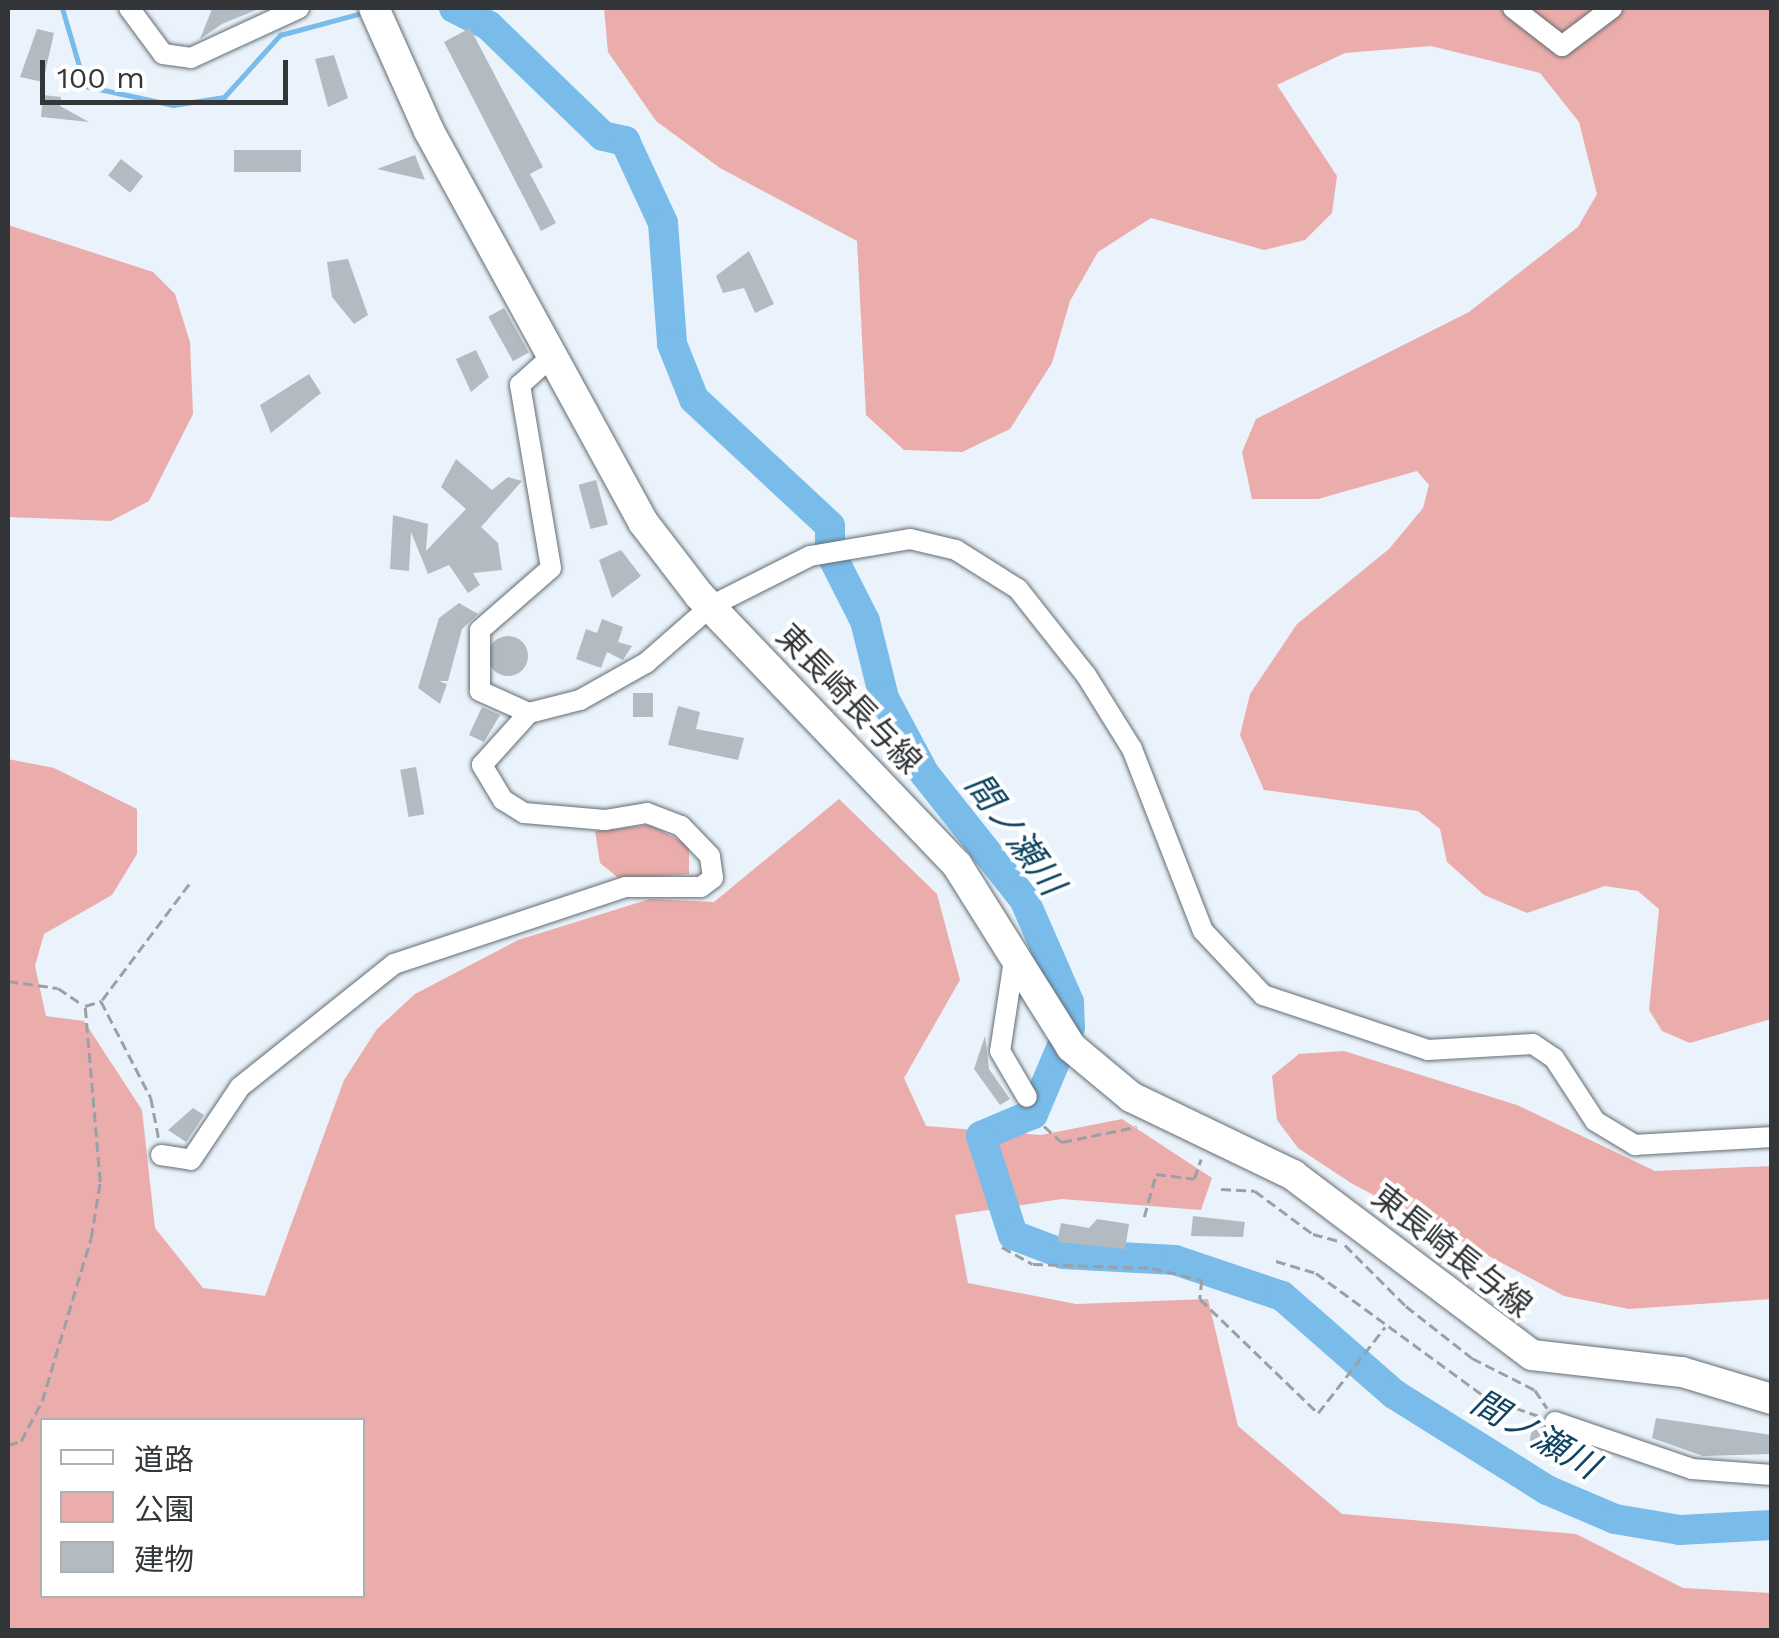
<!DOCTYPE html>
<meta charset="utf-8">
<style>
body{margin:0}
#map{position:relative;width:1779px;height:1638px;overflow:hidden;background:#eaf3fb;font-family:"Work Sans","Noto Sans JP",sans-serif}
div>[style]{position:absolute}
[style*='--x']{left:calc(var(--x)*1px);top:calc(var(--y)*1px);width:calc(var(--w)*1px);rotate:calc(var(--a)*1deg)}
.green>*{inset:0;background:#ebadab}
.stream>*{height:5px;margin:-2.5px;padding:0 2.5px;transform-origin:2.5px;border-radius:2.5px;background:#79bcea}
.river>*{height:30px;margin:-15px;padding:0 15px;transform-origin:15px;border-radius:15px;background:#79bcea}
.building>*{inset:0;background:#b2bbc2;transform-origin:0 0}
.round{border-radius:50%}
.path>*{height:2.5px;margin-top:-1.25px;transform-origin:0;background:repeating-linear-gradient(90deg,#99a0a6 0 10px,transparent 0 15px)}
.roads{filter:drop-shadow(0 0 2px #646d73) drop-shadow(0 0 2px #646d73)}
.street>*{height:20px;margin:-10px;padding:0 10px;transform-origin:10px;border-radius:10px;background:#fff}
.primary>*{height:30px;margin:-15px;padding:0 15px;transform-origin:15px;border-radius:15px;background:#fff}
span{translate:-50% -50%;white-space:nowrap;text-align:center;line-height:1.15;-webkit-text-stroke:8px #fff;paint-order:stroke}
.street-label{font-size:32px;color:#323639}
.water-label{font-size:35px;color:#0f4563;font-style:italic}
.frame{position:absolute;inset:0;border:10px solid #323639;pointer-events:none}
.legend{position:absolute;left:40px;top:1418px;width:325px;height:180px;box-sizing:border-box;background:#fff;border:2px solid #adafb0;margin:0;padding:12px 18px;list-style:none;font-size:30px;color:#323639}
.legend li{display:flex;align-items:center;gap:20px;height:50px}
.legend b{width:50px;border:2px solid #adafb0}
.scale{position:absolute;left:40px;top:60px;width:248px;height:45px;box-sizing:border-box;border:5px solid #323639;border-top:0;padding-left:12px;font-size:30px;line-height:35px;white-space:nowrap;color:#323639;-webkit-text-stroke:8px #fff;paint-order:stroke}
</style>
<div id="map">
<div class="green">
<div style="clip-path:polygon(604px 8px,1771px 8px,1771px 1019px,1690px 1043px,1662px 1031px,1649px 1010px,1659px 909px,1638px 891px,1605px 886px,1527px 913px,1484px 895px,1447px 862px,1440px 829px,1418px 811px,1264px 790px,1240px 735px,1250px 694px,1297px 624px,1389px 549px,1423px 508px,1429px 485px,1417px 471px,1318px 499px,1252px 499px,1242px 452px,1256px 419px,1469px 312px,1578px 227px,1597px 194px,1579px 122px,1540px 73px,1431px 46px,1345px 53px,1277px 85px,1337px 176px,1332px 213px,1305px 240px,1264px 250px,1151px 218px,1098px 252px,1070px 301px,1052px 363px,1010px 429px,962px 452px,904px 450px,866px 415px,857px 241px,720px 168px,656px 121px,608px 52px)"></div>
<div style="clip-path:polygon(8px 225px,153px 272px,175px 294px,190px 342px,193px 414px,149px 501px,111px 521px,8px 517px)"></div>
<div style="clip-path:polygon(evenodd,8px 759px,54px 768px,137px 809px,137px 854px,112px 895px,44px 934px,35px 966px,46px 1016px,84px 1021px,142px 1110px,155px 1228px,203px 1288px,265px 1296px,344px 1080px,377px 1029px,415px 994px,518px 940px,650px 899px,714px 902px,839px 799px,937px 894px,960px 980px,904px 1078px,926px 1126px,1041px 1135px,1122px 1119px,1212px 1178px,1201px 1210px,1062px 1199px,955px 1215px,968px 1283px,1076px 1304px,1208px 1299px,1238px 1426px,1342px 1514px,1576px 1534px,1683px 1588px,1771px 1593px,1771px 1630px,8px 1630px,8px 759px,362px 1420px,362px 1596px,42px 1596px,42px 1420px,362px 1420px)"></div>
<div style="clip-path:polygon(650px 825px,689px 845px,689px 874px,621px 880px,600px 863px,595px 831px)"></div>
<div style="clip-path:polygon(1344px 1051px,1517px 1105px,1655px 1171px,1771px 1166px,1771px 1299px,1629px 1309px,1564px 1296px,1351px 1183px,1298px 1148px,1277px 1120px,1272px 1076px,1299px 1054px)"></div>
</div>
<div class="stream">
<div style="--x:62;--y:8;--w:81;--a:73.6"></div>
<div style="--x:85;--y:86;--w:90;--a:12.2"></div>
<div style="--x:173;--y:105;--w:52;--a:-8.9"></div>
<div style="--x:224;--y:97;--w:84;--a:-47.9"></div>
<div style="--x:280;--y:35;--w:88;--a:-15.1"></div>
</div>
<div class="river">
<div style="--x:454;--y:8;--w:39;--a:27"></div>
<div style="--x:489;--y:26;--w:158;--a:44"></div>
<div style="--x:603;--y:136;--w:23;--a:13"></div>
<div style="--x:625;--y:141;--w:90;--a:65.1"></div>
<div style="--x:663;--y:223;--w:121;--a:85.7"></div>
<div style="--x:672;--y:344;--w:59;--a:68.2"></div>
<div style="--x:694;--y:399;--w:186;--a:43"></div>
<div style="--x:830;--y:526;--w:26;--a:90"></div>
<div style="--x:830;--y:552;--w:77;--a:63.1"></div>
<div style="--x:865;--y:621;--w:79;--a:76.1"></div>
<div style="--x:884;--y:698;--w:85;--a:61.9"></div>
<div style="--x:924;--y:773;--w:161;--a:51.6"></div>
<div style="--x:1024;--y:899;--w:112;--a:66.4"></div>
<div style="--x:1069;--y:1002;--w:25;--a:88"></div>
<div style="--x:1070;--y:1027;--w:95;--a:113"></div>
<div style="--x:1033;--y:1114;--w:56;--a:157.1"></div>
<div style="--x:981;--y:1136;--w:104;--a:72.1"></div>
<div style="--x:1013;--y:1235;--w:53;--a:20.8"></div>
<div style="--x:1063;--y:1254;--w:112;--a:3.1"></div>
<div style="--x:1175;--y:1260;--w:113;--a:18.6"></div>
<div style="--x:1282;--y:1296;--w:149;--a:41.2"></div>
<div style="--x:1394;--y:1394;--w:181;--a:32.1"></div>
<div style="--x:1547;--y:1490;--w:74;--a:23.1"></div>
<div style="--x:1615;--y:1519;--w:66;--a:9.6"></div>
<div style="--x:1680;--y:1530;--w:92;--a:-3.1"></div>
</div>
<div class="building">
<div style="clip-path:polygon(261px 8px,222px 24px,200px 39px,212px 9px)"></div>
<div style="clip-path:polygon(470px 28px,543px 167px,530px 174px,556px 223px,541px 231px,444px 42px)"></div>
<div style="clip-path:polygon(37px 29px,54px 33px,43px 82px,20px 77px)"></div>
<div style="clip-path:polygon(334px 55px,348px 98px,328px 107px,315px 59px)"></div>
<div style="clip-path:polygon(43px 95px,61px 97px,60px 106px,89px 122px,41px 117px)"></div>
<div style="left:301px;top:150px;width:22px;height:67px;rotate:90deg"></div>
<div style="clip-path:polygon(415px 155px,425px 180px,377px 169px)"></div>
<div style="left:121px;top:159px;width:28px;height:21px;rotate:38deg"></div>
<div style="clip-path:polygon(749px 251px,774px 304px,755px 313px,744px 288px,723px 293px,716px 276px)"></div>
<div style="clip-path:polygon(348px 259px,368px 315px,354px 324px,332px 297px,327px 262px)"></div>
<div style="left:504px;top:308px;width:51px;height:18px;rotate:61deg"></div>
<div style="clip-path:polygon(476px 350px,489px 377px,471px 392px,456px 359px)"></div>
<div style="clip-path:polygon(309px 374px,321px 393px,271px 433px,260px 405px)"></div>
<div style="clip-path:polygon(456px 459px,492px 490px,508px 477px,522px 481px,481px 527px,498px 543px,502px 570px,473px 573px,480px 585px,468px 593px,449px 565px,428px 574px,411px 532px,409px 571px,390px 569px,393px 515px,428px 524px,426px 551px,466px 509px,441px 487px)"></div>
<div style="left:596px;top:480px;width:46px;height:18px;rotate:75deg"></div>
<div style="clip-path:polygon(621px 550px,641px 576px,612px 598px,599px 560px)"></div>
<div style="clip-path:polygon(459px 603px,478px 614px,462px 629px,448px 681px,439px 681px,447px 684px,440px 704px,418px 688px,439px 618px)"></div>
<div style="clip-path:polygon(602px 619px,623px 627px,618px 642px,632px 646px,623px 660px,607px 652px,601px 668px,576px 659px,586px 629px,597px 633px)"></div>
<div class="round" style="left:488px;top:636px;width:40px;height:40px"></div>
<div style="left:633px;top:693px;width:20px;height:24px"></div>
<div style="clip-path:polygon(678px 706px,700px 712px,696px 729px,744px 738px,738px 760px,668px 745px)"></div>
<div style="clip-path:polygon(482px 707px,500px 715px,484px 742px,469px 735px)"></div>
<div style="left:416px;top:767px;width:48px;height:16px;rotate:80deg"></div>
<div style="clip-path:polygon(985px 1036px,989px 1069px,1010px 1099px,1000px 1105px,974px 1069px)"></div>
<div style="clip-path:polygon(193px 1108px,204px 1115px,186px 1142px,168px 1130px)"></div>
<div style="clip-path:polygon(1193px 1216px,1245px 1222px,1243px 1237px,1191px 1236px)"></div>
<div style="clip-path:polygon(1097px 1219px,1129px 1224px,1125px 1249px,1057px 1242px,1061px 1223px,1089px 1228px)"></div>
<div style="clip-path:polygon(1656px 1418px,1772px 1435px,1772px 1454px,1703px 1456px,1652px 1438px)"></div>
<div class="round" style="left:1530px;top:1427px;width:24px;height:24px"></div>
</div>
<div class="path">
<div style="--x:8;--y:981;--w:50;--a:8"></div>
<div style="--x:58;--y:988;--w:30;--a:34"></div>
<div style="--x:102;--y:1000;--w:145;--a:-53.1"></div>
<div style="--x:1044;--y:1126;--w:24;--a:42"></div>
<div style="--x:1062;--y:1142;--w:76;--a:-11.5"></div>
<div style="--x:1221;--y:1189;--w:34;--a:3"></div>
<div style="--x:1255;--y:1191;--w:72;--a:36.6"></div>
<div style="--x:1313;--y:1234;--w:27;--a:15"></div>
<div style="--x:1144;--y:1217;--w:45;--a:-74.4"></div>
<div style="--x:1156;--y:1174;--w:38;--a:7"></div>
<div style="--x:1194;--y:1179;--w:21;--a:-71"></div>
<div style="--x:1345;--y:1245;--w:86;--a:45"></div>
<div style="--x:1406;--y:1306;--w:84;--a:38.2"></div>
<div style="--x:1472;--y:1358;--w:71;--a:26.9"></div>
<div style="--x:1535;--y:1390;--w:22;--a:56"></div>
<div style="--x:1002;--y:1247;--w:35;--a:29"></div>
<div style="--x:1033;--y:1264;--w:119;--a:1.9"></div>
<div style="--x:1152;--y:1268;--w:51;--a:13.5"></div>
<div style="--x:1202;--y:1280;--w:19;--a:96"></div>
<div style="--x:1200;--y:1299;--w:164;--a:44"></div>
<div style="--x:1318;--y:1413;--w:109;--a:-52.1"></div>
<div style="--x:1276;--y:1261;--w:42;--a:16.7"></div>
<div style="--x:1316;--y:1273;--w:212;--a:36.2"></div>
<div style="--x:1487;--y:1398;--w:55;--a:19.1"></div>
<div style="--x:8;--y:1445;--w:14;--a:-17"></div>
<div style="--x:21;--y:1441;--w:45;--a:-62.3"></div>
<div style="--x:42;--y:1401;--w:170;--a:-73.3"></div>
<div style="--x:91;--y:1238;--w:57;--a:-80.9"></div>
<div style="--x:100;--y:1182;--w:177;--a:-94.9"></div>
<div style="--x:85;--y:1006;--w:17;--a:-17"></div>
<div style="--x:101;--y:1001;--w:109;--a:62.7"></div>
<div style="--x:151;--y:1098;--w:42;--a:79"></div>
</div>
<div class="roads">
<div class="street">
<div style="--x:129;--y:8;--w:57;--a:53.5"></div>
<div style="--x:163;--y:54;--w:28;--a:8"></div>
<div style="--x:191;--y:58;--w:119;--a:-24.8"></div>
<div style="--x:1513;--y:8;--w:62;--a:37.8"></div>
<div style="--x:1562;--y:46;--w:63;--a:-37.2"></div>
<div style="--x:529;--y:713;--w:54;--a:-155.8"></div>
<div style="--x:480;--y:691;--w:61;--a:-90"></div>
<div style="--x:480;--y:630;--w:94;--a:-41.1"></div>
<div style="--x:551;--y:568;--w:186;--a:-99.6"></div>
<div style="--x:520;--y:385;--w:42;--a:-42.1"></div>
<div style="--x:1014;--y:960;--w:92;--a:98.7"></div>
<div style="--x:1000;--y:1051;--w:53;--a:59.6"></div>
<div style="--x:161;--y:1155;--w:30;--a:9"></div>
<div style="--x:191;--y:1160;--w:88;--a:-56.1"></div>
<div style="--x:240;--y:1087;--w:197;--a:-38.6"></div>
<div style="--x:394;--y:964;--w:243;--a:-18.4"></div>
<div style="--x:625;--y:887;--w:76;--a:0"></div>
<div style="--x:701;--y:887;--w:15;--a:-37"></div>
<div style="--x:713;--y:878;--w:22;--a:-98"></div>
<div style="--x:710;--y:856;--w:42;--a:-134"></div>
<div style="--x:681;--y:826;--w:36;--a:-159"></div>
<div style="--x:647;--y:813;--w:43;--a:170.5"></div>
<div style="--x:605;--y:820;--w:81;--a:-175.1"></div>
<div style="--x:524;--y:813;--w:25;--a:-148"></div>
<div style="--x:503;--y:800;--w:41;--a:-121"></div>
<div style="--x:482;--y:765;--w:70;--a:-47.9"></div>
<div style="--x:529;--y:713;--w:53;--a:-14.3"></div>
<div style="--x:580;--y:700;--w:76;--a:-29.3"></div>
<div style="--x:646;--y:663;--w:86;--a:-41.2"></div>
<div style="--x:711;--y:606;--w:111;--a:-26.8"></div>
<div style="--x:810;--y:556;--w:101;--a:-9.6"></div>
<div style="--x:910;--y:539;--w:47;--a:13.4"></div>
<div style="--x:956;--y:550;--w:73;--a:32.2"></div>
<div style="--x:1018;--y:589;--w:110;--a:51.7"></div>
<div style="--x:1086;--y:675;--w:87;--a:58.1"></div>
<div style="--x:1132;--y:749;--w:195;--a:68.7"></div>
<div style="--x:1203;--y:931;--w:88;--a:46.8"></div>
<div style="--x:1263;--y:995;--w:174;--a:18.4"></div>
<div style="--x:1428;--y:1050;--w:105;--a:-3.3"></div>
<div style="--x:1533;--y:1044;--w:25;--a:34"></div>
<div style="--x:1554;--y:1058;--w:75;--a:56.9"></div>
<div style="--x:1595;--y:1121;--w:47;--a:31"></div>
<div style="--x:1635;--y:1145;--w:137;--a:-3.3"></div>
<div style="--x:1555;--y:1422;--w:145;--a:18.9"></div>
<div style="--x:1692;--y:1469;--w:80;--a:4.3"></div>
</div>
<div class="primary">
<div style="--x:374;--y:8;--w:135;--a:65.9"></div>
<div style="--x:429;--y:131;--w:446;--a:61.3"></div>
<div style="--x:643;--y:522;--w:92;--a:52.5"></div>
<div style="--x:699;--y:595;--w:373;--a:46.3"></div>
<div style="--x:957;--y:865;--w:215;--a:57.9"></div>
<div style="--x:1071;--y:1047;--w:78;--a:39.8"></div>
<div style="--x:1131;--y:1097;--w:180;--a:25.7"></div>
<div style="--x:1293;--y:1175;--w:299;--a:37"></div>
<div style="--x:1532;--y:1355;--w:151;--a:6.5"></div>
<div style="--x:1682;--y:1372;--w:94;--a:16.7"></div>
</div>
</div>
<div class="street-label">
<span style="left:849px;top:699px;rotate:46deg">東長崎長与線</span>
<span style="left:1452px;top:1251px;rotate:38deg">東長崎長与線</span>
</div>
<div class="water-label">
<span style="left:1015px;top:834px;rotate:54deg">間ノ瀬川</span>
<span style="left:1535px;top:1434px;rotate:30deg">間ノ瀬川</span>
</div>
<div class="frame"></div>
<ul class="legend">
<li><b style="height:12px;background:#fff"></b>道路</li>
<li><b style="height:28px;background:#ebadab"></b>公園</li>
<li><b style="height:28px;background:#b2bbc2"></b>建物</li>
</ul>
<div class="scale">100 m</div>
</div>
